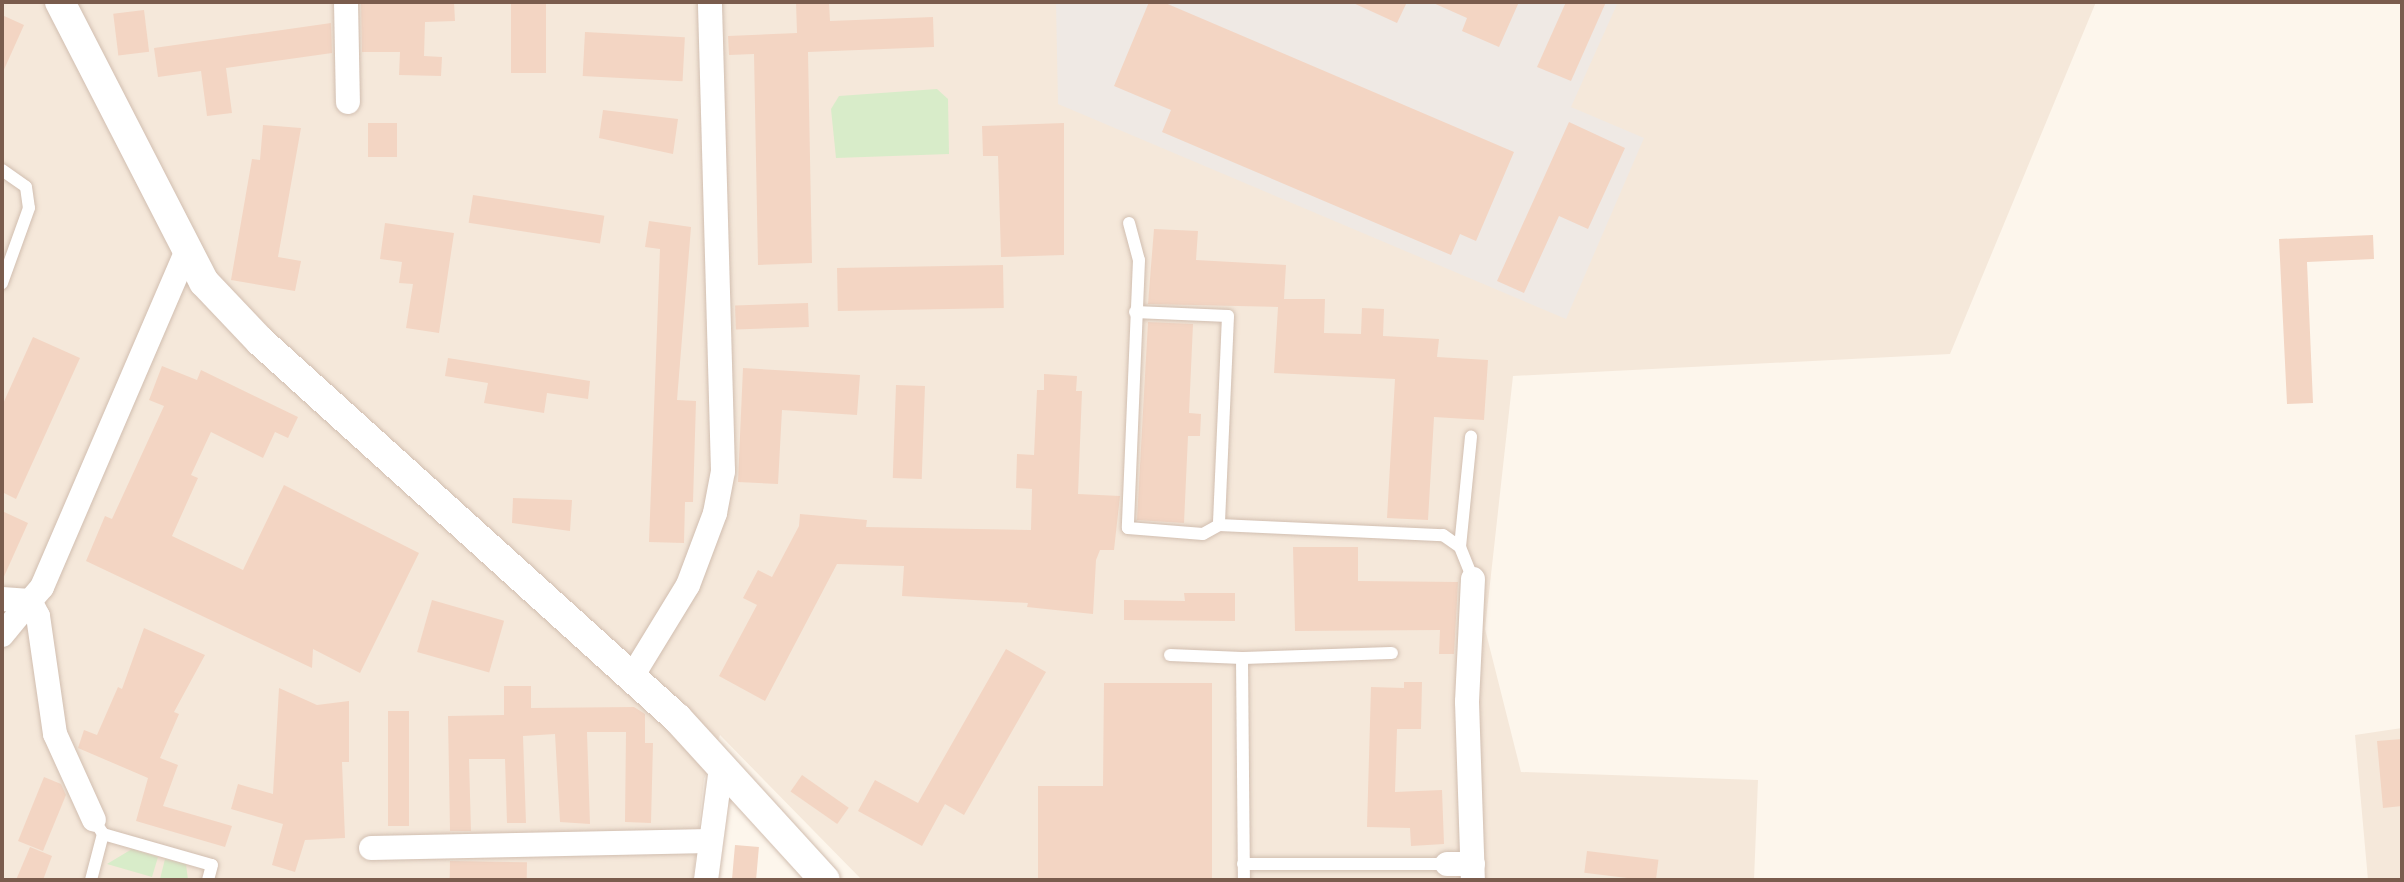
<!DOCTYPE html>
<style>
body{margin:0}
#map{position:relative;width:2404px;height:882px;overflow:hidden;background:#fdf6ec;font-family:Signika,sans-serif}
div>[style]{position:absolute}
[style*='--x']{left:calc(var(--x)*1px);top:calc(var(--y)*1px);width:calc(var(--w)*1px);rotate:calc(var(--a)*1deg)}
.residential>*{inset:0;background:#f5e8da}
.industrial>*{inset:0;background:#efe9e4}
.green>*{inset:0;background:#d8ecc9}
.building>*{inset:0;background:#f3d5c3;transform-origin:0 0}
.roads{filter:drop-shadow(0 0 2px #d1beb0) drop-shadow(0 0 2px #d1beb0)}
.service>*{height:12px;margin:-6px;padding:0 6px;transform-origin:6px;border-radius:6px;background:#fff}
.minor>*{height:24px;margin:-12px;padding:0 12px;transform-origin:12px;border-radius:12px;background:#fff}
.tertiary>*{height:30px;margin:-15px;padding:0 15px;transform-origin:15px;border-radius:15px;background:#fff}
span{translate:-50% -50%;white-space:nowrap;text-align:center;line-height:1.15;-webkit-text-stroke:8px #fffaf3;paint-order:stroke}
.frame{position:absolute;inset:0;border:4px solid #7a5c4d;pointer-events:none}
</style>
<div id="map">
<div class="residential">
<div style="clip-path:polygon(2px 2px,2096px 2px,1950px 354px,1513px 376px,1485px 629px,1521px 772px,1758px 780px,1754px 880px,862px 880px,720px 735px,704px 779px,693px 880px,2px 880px)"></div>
<div style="clip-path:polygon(2402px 728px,2402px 880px,2368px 880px,2355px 735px)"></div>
</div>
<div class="industrial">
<div style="clip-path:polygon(1056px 2px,1618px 2px,1571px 107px,1644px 138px,1566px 319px,1058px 104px)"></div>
</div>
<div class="green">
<div style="clip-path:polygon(937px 89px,948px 99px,949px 154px,836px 158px,831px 109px,839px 96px)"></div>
<div style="clip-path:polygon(132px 849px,158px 857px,152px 877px,107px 864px)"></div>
<div style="clip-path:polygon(165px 859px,186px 864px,188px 880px,160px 879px)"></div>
</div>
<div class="building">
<div style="clip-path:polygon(361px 2px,454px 2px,455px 21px,425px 22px,424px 56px,442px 57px,441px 76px,399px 75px,400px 52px,362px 52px)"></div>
<div style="left:511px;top:2px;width:35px;height:71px"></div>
<div style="clip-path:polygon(796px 2px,829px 2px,830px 21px,933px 17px,934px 47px,808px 52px,812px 263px,758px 265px,754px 54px,729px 55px,728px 36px,797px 33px)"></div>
<div style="clip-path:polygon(1149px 2px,1163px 2px,1514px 152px,1476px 241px,1460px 234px,1451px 255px,1162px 132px,1171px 110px,1114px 86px)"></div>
<div style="clip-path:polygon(1351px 2px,1407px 2px,1397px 23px)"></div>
<div style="clip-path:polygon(1431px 2px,1519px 2px,1499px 47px,1462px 31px,1467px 18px)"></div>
<div style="clip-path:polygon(1566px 2px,1606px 2px,1571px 81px,1537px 67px)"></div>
<div style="left:144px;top:10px;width:42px;height:31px;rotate:83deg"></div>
<div style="clip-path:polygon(2px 15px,24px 25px,2px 74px)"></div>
<div style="clip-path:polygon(331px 23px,332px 53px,226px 68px,232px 113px,207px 116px,201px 71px,158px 77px,154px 48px)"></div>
<div style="left:585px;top:32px;width:100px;height:44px;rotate:3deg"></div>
<div style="clip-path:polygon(603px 110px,678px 119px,673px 154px,599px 138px)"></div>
<div style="clip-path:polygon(1569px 122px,1625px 148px,1588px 229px,1559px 216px,1524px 293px,1497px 281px)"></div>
<div style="left:368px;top:123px;width:29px;height:34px"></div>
<div style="clip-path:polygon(1064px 123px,1064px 255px,1001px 257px,998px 156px,983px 156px,982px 126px)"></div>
<div style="clip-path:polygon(263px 125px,301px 128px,278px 257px,301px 261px,295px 291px,231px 280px,252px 159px,260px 160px)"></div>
<div style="left:473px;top:195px;width:133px;height:28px;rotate:9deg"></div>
<div style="clip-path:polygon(649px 221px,691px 227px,677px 400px,696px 401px,693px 502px,685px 502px,684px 543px,649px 542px,660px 249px,645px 247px)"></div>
<div style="clip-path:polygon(385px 223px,454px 233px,439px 333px,406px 328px,413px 284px,399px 283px,402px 262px,380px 259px)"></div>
<div style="clip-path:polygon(1154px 229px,1198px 231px,1196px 260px,1286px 265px,1284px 299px,1325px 299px,1324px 333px,1361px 334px,1362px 308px,1384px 309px,1383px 336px,1439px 339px,1437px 357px,1488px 360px,1484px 420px,1434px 417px,1428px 520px,1387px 518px,1395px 379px,1274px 373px,1278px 307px,1148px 304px)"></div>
<div style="clip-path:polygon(2373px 235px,2374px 259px,2307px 262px,2313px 403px,2287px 404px,2279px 239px)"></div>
<div style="left:1003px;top:265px;width:43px;height:166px;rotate:89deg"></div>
<div style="left:808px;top:303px;width:24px;height:73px;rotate:88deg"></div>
<div style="clip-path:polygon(1148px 322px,1193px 324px,1189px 413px,1201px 414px,1200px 436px,1188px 436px,1184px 523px,1137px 520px)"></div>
<div style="clip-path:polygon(33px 337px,80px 358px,16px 499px,2px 492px,2px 406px)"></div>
<div style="clip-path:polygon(448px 358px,590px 381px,588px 399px,547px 393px,544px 413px,484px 403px,488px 383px,445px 376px)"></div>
<div style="clip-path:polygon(162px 366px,197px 380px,201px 370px,298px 417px,288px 438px,275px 432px,263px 458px,211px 432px,191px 475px,198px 478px,172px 536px,243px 570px,284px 485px,419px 553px,360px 673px,313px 649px,312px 668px,86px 561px,105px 516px,112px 519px,164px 406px,149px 400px)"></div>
<div style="clip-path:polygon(743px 368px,860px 375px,857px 415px,782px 410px,778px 484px,738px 482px)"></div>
<div style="clip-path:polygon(1044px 374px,1077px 376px,1076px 391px,1082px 391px,1078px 494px,1120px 496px,1114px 550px,1100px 550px,1096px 560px,1093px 614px,1027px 607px,1028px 603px,902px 596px,904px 566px,837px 564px,765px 701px,719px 676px,757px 605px,743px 598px,758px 570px,772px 577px,799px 526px,800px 514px,867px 520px,866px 527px,1031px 530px,1032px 489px,1016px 488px,1017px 454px,1034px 455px,1037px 390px,1044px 390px)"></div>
<div style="left:896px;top:385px;width:29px;height:93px;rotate:2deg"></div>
<div style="clip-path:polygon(513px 498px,572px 500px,570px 531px,512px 523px)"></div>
<div style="clip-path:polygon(2px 511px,28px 523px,2px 581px)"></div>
<div style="clip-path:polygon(1293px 547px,1358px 547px,1358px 581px,1458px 582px,1454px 654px,1439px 654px,1440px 630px,1295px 631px)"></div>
<div style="clip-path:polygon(1184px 593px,1235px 593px,1235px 621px,1124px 620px,1124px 600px,1185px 601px)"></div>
<div style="left:432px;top:600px;width:75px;height:54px;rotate:16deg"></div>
<div style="clip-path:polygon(144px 628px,205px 655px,174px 712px,179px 714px,160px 758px,178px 765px,163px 806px,232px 826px,225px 847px,136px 821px,148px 778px,78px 748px,84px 730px,97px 735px,118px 687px,122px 689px)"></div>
<div style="clip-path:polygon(1006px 649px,1046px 672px,964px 815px,945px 804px,922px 846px,858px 811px,875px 780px,918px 803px)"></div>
<div style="clip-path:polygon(1404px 682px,1422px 682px,1421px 729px,1397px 729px,1395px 792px,1442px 790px,1444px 844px,1411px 846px,1410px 828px,1367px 827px,1371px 687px,1404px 688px)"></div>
<div style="clip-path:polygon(1104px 683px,1212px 683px,1212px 880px,1038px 880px,1038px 786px,1103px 786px)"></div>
<div style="clip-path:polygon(504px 686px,531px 686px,531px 708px,634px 707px,645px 714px,645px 743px,653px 743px,651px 823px,625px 822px,626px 732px,587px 732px,590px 824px,560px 822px,555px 734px,523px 736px,526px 823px,507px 823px,505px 759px,469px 759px,471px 831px,450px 831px,448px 716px,504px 715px)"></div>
<div style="clip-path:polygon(279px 688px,317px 705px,349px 701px,349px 762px,342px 762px,345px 838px,305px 840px,295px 872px,272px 865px,283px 824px,231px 809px,238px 784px,273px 794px)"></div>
<div style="left:388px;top:711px;width:21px;height:115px"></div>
<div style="clip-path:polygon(2402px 739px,2402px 806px,2383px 808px,2377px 741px)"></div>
<div style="left:802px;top:775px;width:57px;height:20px;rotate:35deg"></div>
<div style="clip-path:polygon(44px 777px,61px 784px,66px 795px,43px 851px,18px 841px)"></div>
<div style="left:735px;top:845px;width:24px;height:35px;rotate:5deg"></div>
<div style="clip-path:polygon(30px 847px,52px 856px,43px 880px,16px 880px)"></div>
<div style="left:1587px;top:851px;width:72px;height:22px;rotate:7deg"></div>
<div style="left:450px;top:861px;width:77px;height:19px;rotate:1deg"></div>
</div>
<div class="roads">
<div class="service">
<div style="--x:2;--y:170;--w:29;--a:35"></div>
<div style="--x:26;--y:187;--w:21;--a:82"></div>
<div style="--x:29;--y:208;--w:80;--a:109.8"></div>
<div style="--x:1129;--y:223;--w:38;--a:75"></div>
<div style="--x:1139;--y:260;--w:268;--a:92.4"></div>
<div style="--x:1128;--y:528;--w:75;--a:4.6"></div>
<div style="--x:1203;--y:534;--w:18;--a:-29"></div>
<div style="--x:1135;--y:312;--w:93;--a:2.5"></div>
<div style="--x:1228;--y:316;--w:209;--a:92.5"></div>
<div style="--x:1219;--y:525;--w:224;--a:2.6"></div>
<div style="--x:1443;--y:535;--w:21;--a:35"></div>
<div style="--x:1460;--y:547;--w:35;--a:68"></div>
<div style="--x:1460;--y:547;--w:111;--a:-84.3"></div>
<div style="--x:1170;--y:655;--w:72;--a:2.4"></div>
<div style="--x:1242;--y:658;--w:222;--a:89.5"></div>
<div style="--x:1242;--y:658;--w:150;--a:-1.9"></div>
<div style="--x:94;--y:820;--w:17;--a:57"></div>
<div style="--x:103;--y:834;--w:113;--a:15.9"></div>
<div style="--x:212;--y:865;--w:16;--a:105"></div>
<div style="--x:1243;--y:864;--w:204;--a:0"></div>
<div style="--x:91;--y:880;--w:48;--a:-75.4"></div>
</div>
<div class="minor">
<div style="--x:346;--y:2;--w:100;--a:88.9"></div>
<div style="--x:1473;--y:579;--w:123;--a:92.8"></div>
<div style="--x:1467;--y:702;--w:178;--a:88.1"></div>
<div style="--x:2;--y:599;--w:28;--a:4"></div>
<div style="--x:30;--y:601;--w:18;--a:-49"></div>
<div style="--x:42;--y:587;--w:366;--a:-66.7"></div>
<div style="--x:2;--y:635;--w:44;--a:-50.5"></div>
<div style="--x:30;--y:601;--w:17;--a:62"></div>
<div style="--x:38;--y:616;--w:119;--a:81.8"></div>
<div style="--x:55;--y:734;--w:94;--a:65.6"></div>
<div style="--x:633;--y:675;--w:105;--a:-58.6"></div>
<div style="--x:688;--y:585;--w:77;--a:-69.4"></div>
<div style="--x:715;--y:513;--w:43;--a:-79.2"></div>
<div style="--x:723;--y:471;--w:469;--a:-91.6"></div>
<div style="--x:371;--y:848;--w:339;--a:-1.2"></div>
<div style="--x:1447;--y:864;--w:26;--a:0"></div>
<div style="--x:706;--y:880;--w:114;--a:-82.4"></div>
</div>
<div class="tertiary">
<div style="--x:60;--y:2;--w:315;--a:62.8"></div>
<div style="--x:204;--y:282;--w:81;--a:46.5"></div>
<div style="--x:260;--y:341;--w:562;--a:42.12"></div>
<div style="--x:677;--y:718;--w:219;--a:47.6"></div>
</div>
</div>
<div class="frame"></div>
</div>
